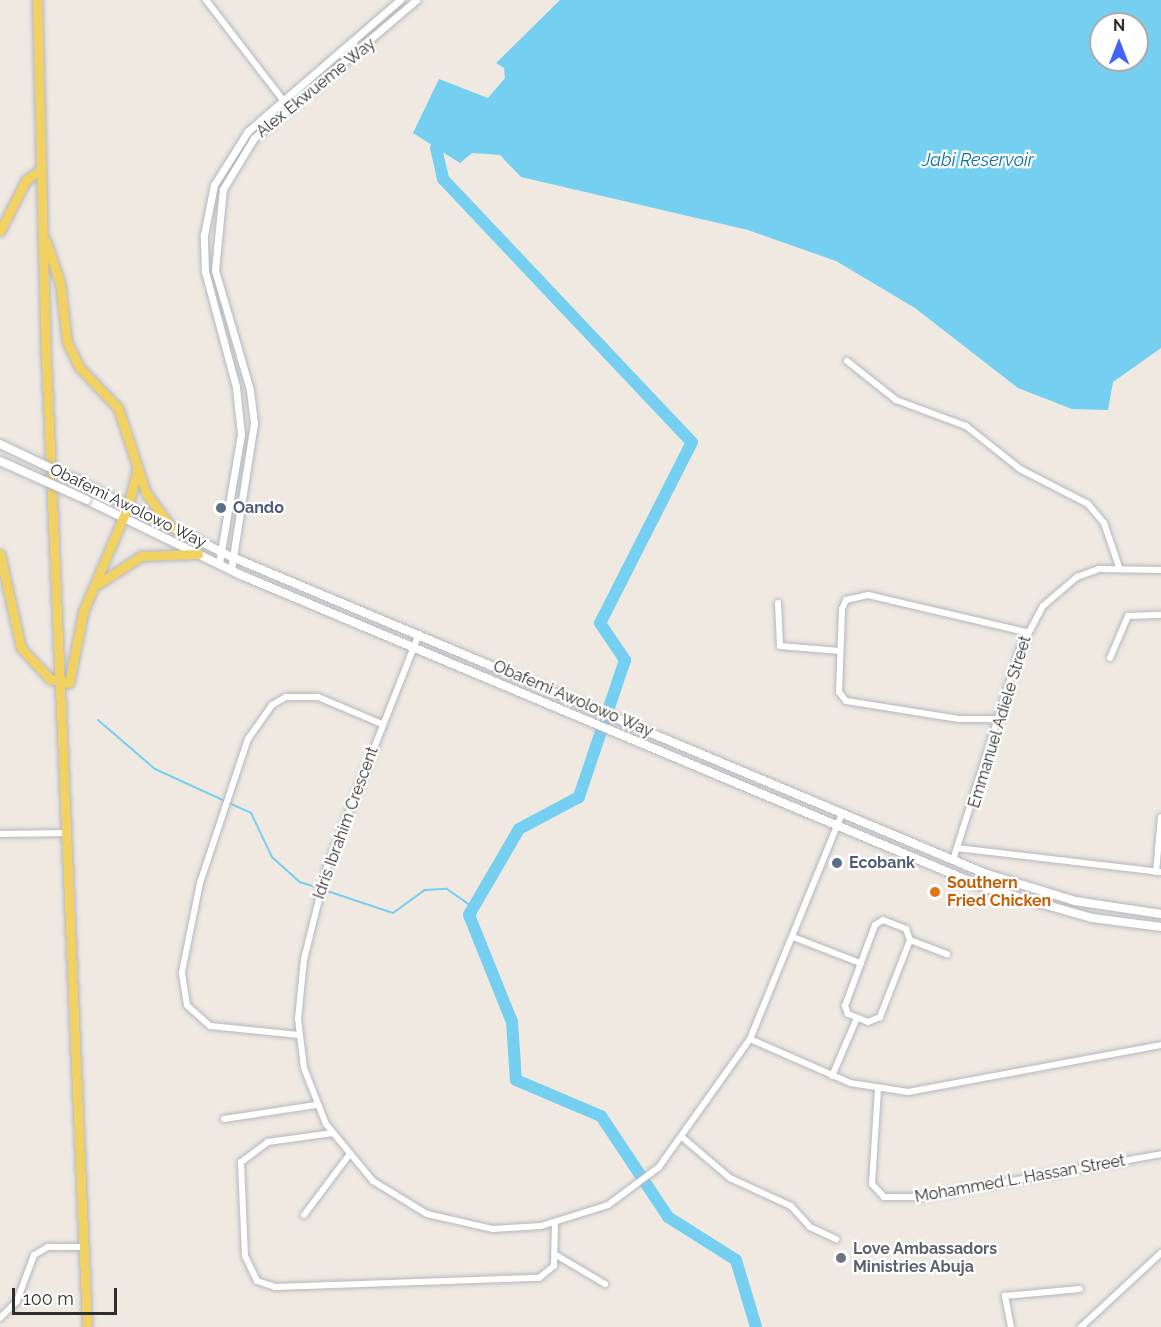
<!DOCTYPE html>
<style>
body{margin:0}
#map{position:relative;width:1161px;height:1327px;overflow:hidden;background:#efe9e1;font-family:Raleway,sans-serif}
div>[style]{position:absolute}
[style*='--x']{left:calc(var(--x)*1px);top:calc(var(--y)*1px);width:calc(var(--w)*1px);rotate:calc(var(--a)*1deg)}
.water>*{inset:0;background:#75cff0}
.stream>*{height:2px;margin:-1px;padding:0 1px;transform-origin:1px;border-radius:1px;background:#75cff0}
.river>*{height:12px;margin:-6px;padding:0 6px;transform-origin:6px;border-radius:6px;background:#75cff0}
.roads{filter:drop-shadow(0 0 2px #b4b7c1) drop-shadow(0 0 2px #b4b7c1)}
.minor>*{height:6px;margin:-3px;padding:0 3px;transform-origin:3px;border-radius:3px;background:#fff}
.tertiary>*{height:7px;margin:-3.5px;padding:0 3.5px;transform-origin:3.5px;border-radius:3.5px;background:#fff}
.secondary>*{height:8px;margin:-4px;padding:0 4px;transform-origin:4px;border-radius:4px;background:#fff}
.primary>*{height:9px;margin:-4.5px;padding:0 4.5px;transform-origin:4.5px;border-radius:4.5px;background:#f2d163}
.bridges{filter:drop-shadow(0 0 2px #b4b7c1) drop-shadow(0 0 2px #b4b7c1)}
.secondary-bridge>*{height:8px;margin:-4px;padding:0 4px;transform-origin:4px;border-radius:4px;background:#fff}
.dots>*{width:16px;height:16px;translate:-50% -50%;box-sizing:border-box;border:3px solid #fff;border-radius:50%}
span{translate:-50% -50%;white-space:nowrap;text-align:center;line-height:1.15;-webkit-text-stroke:4.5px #fff;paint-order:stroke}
.street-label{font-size:16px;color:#2e2e2e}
.service-label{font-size:16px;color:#4e5e75;font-weight:700}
.left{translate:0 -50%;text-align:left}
.food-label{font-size:16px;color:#c56008;font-weight:700}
.worship-label{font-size:16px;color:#5b616d;font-weight:700}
.water-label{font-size:18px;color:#0d6fa3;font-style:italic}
.north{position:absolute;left:1089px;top:12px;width:60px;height:60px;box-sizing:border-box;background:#fff;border:2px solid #ababab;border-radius:50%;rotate:0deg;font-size:16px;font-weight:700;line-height:24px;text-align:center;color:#2e2e2e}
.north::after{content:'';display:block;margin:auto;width:21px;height:27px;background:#4264fb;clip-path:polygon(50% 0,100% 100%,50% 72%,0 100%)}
.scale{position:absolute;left:12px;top:1288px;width:105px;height:27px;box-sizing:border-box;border:3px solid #2e2e2e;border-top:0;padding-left:8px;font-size:18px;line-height:21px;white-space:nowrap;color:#2e2e2e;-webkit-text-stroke:4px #fff;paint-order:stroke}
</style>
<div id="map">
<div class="water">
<div style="clip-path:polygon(evenodd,560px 0,1161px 0,1161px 348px,1113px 382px,1108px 410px,1072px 409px,1018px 388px,915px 308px,836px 261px,748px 230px,521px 177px,500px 155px,472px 153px,460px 163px,413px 133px,439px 79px,488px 98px,505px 78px,504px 68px,496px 63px,560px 0,1101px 24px,1137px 24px,1137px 60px,1101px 60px,1101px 24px)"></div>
</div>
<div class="stream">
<div style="--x:98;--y:720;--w:75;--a:40.7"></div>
<div style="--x:155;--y:769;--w:106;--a:24.6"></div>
<div style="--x:251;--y:813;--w:49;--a:64.5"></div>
<div style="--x:272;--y:857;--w:38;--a:42"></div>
<div style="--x:300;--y:882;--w:98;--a:18.4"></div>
<div style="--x:393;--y:913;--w:39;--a:-36"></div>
<div style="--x:425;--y:890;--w:22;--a:-3"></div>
<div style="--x:447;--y:889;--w:32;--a:35"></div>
</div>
<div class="river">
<div style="--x:436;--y:148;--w:32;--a:77"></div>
<div style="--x:443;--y:179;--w:362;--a:46.6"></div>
<div style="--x:692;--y:442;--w:203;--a:116.9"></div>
<div style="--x:600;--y:623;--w:45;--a:56"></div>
<div style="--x:625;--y:660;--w:145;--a:108.6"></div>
<div style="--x:579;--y:797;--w:68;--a:151.9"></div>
<div style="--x:519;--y:829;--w:99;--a:120.2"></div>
<div style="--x:469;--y:915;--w:115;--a:68.1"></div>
<div style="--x:512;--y:1022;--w:58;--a:86.1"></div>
<div style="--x:516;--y:1080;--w:92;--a:23"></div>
<div style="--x:601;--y:1116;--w:121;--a:56.4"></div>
<div style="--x:668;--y:1217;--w:80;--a:32.3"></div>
<div style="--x:736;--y:1260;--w:70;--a:73.4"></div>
</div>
<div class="roads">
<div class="minor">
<div style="--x:206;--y:0;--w:138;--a:52.4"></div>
<div style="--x:847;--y:361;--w:63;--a:38.5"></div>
<div style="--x:896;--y:400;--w:75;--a:20.4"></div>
<div style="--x:966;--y:426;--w:69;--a:38.5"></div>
<div style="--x:1020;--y:469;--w:76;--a:27.2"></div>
<div style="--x:1088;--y:504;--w:25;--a:50"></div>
<div style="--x:1104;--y:523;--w:46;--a:71.2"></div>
<div style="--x:778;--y:603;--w:43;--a:87.3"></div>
<div style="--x:780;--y:646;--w:60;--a:4.8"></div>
<div style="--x:419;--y:634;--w:251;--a:111.5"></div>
<div style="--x:327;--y:867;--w:95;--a:104"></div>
<div style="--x:304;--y:959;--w:60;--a:95.7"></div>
<div style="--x:298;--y:1019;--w:49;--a:83"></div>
<div style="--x:304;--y:1068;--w:60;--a:68.6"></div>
<div style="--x:326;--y:1124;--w:74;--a:50.5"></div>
<div style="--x:373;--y:1181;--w:63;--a:31.4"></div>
<div style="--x:427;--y:1214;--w:68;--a:12.8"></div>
<div style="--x:493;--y:1229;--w:48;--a:-3.6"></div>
<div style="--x:541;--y:1226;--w:70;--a:-17.4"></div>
<div style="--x:608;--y:1205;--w:64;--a:-36.7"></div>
<div style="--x:659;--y:1167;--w:157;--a:-54.6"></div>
<div style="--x:750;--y:1039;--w:243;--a:-67.8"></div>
<div style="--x:1110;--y:658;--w:46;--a:-66.8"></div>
<div style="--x:1128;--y:616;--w:33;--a:-2"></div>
<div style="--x:999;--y:719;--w:40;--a:180"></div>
<div style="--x:959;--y:719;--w:114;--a:-170.9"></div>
<div style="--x:846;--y:701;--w:11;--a:-128"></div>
<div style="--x:839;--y:692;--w:83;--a:-87.9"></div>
<div style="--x:842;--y:609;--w:10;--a:-66"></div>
<div style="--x:846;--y:600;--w:23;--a:-13"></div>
<div style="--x:868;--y:595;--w:162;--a:13.2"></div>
<div style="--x:0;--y:834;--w:68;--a:-0.8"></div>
<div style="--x:957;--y:848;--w:205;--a:6.7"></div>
<div style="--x:953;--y:860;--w:221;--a:-72.4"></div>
<div style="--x:1020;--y:649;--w:49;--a:-61.9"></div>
<div style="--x:1043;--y:606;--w:45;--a:-40.5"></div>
<div style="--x:1077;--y:577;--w:23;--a:-20"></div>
<div style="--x:1099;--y:569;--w:62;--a:0.9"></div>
<div style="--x:1156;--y:872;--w:55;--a:-84.8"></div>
<div style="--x:883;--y:920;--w:25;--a:21"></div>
<div style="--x:906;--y:929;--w:12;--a:70"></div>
<div style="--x:910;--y:940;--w:83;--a:111.3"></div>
<div style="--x:880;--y:1017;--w:13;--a:157"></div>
<div style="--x:868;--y:1022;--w:22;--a:-158"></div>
<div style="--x:848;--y:1014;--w:9;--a:-111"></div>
<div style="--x:845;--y:1006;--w:86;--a:-69.7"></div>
<div style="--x:875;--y:925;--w:9;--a:-32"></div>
<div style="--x:793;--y:937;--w:72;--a:21.2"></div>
<div style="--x:910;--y:940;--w:40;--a:21"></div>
<div style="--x:299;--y:1035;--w:89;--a:-174.2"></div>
<div style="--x:210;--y:1026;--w:31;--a:-138"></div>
<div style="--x:187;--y:1005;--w:33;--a:-99"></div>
<div style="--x:182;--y:972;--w:91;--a:-78.6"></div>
<div style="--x:200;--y:883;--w:152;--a:-71.6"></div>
<div style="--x:248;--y:739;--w:42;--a:-54.8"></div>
<div style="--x:272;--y:705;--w:16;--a:-30"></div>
<div style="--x:286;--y:697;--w:32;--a:0"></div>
<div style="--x:318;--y:697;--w:69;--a:22.9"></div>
<div style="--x:750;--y:1039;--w:109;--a:23.7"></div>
<div style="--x:850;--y:1083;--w:59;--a:8.8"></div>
<div style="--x:908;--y:1092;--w:257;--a:-10.5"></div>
<div style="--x:832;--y:1076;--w:63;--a:-66.7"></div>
<div style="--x:878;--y:1089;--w:95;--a:93.6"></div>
<div style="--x:872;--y:1184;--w:18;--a:47"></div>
<div style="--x:884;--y:1197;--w:39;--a:0"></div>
<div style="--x:923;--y:1197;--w:242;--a:-10.2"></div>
<div style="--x:224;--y:1119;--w:93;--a:-8.7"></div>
<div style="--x:333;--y:1133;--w:66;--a:172.1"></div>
<div style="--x:268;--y:1142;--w:34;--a:143"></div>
<div style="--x:241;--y:1162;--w:94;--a:87.6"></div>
<div style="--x:245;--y:1256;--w:28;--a:64"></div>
<div style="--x:257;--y:1281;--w:19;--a:18"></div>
<div style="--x:275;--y:1287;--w:264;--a:-2"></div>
<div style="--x:539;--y:1278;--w:19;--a:-39"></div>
<div style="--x:554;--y:1266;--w:43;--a:-88.7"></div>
<div style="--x:683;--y:1138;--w:62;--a:40.4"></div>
<div style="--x:730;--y:1178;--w:67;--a:24.7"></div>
<div style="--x:791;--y:1206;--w:28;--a:48"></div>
<div style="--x:810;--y:1227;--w:29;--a:25"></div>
<div style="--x:304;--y:1215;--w:75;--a:-53.1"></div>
<div style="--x:556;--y:1255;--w:57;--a:30.6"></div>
<div style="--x:0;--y:1318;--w:24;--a:-45"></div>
<div style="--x:17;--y:1301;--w:49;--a:-69.7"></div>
<div style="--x:34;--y:1255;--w:16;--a:-30"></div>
<div style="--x:48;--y:1247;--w:36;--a:0"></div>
<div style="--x:1011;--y:1327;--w:32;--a:-101"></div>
<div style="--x:1005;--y:1296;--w:75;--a:-5.3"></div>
<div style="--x:1081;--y:1327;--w:109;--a:-42.8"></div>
</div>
<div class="tertiary">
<div style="--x:219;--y:563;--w:131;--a:-80.3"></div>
<div style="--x:241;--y:434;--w:47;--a:-96.1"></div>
<div style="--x:236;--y:387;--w:120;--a:-105"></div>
<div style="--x:205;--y:271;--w:36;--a:-92"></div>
<div style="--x:204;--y:235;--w:51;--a:-78.7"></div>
<div style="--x:214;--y:185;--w:64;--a:-57.8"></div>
<div style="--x:248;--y:131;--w:201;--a:-40.8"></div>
<div style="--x:231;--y:570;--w:149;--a:-81.1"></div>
<div style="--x:254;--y:423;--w:33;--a:-97"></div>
<div style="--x:250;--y:390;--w:125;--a:-106.3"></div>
<div style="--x:215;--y:270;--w:81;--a:-84.4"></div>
<div style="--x:223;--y:189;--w:60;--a:-58.7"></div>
<div style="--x:254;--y:138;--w:213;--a:-40.4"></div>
</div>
<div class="secondary">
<div style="--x:78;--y:481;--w:172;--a:26.3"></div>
<div style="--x:232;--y:557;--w:816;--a:22.79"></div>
<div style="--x:984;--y:873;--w:95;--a:17.1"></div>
<div style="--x:1075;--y:901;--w:87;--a:8.6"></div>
<div style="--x:87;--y:500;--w:171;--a:26"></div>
<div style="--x:241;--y:575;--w:808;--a:22.79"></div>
<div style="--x:986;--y:888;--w:110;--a:15.8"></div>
<div style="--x:1092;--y:918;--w:70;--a:7.4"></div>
</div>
<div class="primary">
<div style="--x:37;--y:0;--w:356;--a:88.6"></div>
<div style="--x:46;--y:356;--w:972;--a:87.58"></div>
<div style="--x:0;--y:231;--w:57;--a:-63"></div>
<div style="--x:26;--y:180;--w:16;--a:-35"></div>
<div style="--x:46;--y:241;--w:44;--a:71.6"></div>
<div style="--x:60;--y:283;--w:59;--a:83.2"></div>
<div style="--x:67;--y:342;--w:28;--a:64"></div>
<div style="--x:79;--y:367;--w:57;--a:46.4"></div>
<div style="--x:118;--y:408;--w:89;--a:71.8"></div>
<div style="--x:146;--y:493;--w:42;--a:53.7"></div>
<div style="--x:0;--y:554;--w:96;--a:77.4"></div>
<div style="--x:21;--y:648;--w:42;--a:46.9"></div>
<div style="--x:50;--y:679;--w:19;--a:12"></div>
<div style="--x:69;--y:683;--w:72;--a:-78.8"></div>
<div style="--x:83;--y:612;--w:115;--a:-67"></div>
<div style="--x:128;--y:506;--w:37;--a:-76"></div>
<div style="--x:98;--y:584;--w:51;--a:-33.1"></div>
<div style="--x:141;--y:556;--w:57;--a:-2"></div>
</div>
</div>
<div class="bridges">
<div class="secondary-bridge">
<div style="--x:0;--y:444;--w:86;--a:25.4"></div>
<div style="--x:0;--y:461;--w:95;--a:24.1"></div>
</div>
</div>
<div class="dots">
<div style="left:221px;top:508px;background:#5c6f8a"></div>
<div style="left:837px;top:863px;background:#5c6f8a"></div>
<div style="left:935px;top:892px;background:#e8710a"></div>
<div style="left:841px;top:1258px;background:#6b7280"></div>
</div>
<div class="street-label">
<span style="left:316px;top:88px;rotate:-39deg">Alex Ekwueme Way</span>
<span style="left:128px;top:506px;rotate:26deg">Obafemi Awolowo Way</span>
<span style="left:573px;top:699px;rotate:23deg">Obafemi Awolowo Way</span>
<span style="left:1000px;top:722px;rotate:-73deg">Emmanuel Adiele Street</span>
<span style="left:346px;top:823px;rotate:-70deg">Idris Ibrahim Crescent</span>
<span style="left:1020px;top:1179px;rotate:-10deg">Mohammed L. Hassan Street</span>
</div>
<div class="service-label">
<span class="left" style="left:233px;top:508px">Oando</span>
<span class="left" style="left:849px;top:863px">Ecobank</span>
</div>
<div class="food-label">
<span class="left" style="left:947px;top:892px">Southern<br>Fried Chicken</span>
</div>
<div class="worship-label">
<span class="left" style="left:853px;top:1258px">Love Ambassadors<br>Ministries Abuja</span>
</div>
<div class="water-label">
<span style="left:978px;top:160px">Jabi Reservoir</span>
</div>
<div class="north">N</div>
<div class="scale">100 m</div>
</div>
